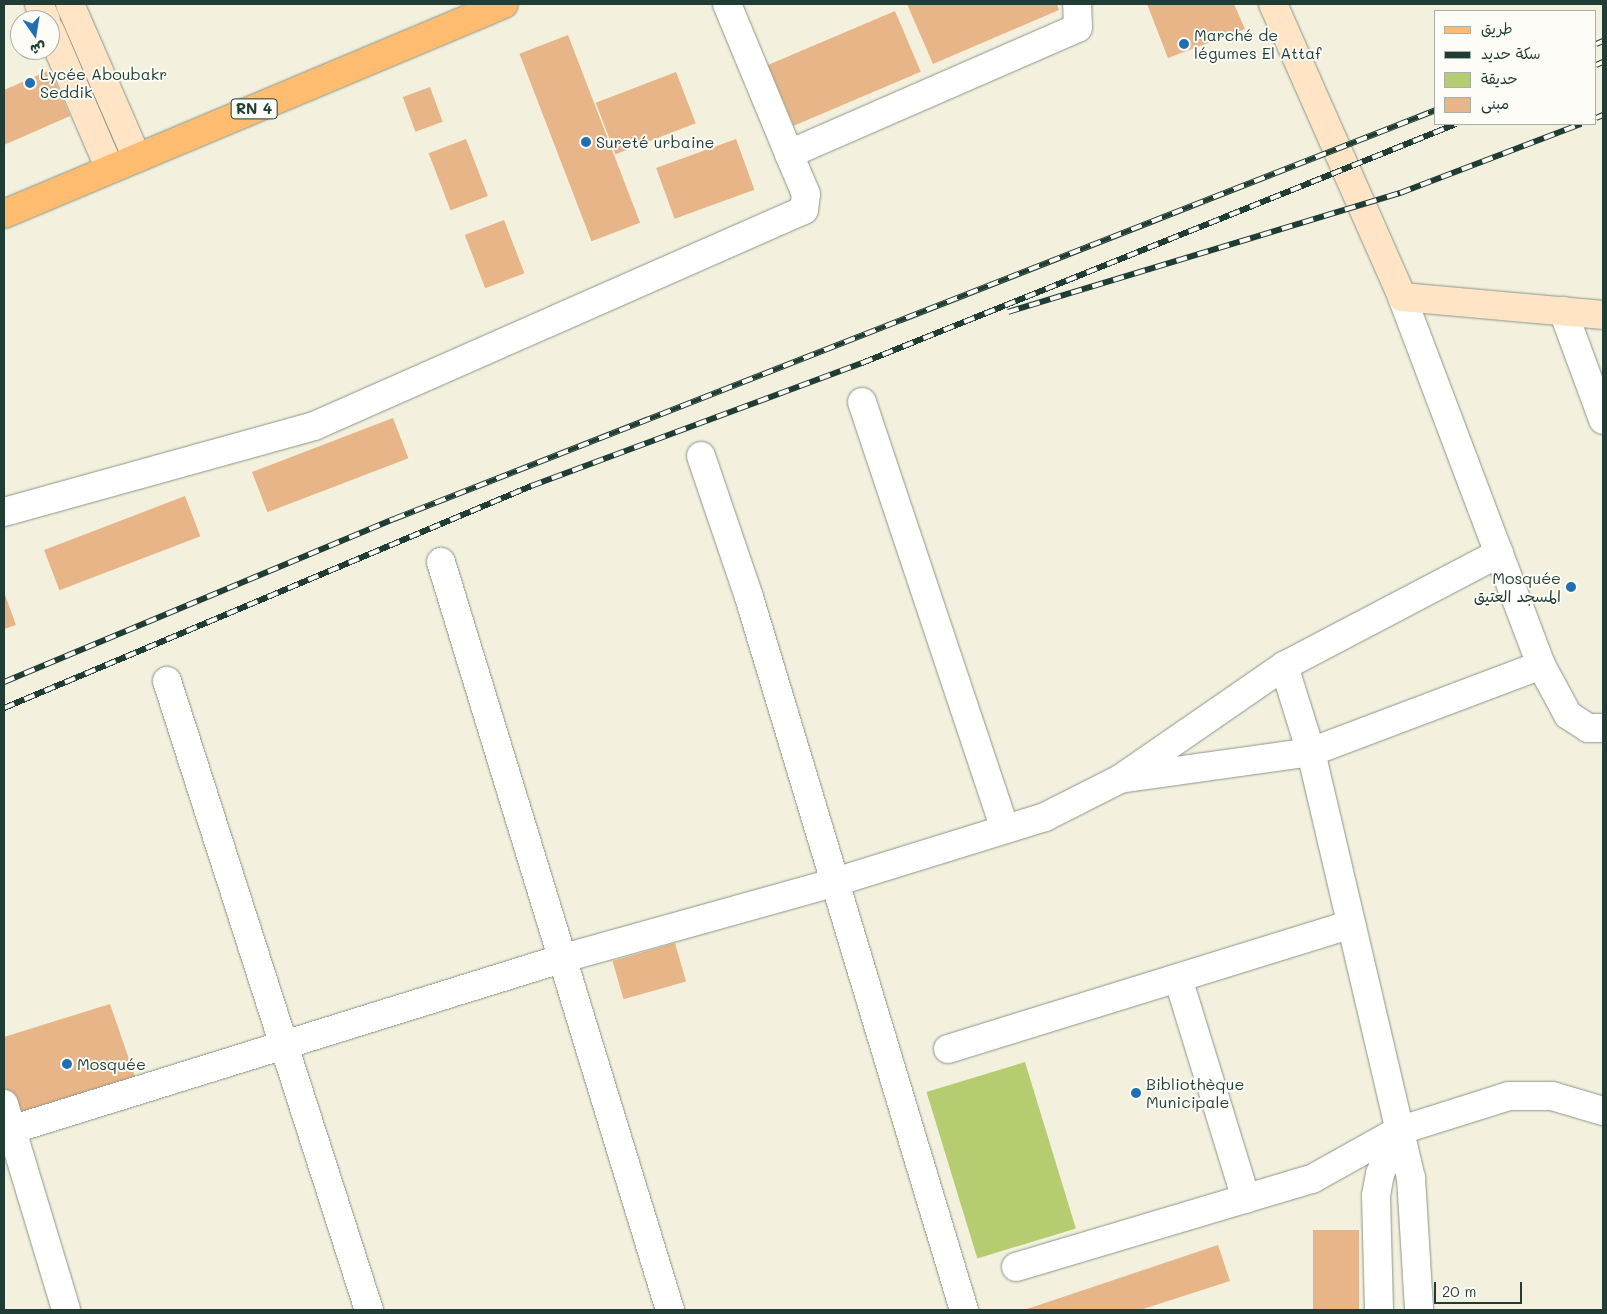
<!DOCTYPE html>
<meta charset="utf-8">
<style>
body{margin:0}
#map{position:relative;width:1607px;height:1314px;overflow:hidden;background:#f3f0dd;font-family:Mali,"Playpen Sans Arabic",sans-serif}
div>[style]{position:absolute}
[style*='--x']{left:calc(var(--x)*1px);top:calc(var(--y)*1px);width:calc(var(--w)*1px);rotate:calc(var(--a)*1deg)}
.green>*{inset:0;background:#b6cc71;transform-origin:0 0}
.building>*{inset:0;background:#e7b588;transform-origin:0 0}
.roads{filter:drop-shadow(0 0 1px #899688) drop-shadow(0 0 1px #899688)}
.street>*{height:28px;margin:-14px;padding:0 14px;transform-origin:14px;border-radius:14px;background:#fff}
.secondary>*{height:28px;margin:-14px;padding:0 14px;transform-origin:14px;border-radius:14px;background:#ffe4c6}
.primary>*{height:28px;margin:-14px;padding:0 14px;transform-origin:14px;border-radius:14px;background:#febc70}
.rail>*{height:5.5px;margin-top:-2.75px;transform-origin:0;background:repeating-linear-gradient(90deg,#fdfcf7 0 11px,#1f3d34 0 22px);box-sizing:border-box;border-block:1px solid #1f3d34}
.dots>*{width:14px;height:14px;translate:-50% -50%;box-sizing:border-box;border:2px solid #fdfcf7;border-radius:50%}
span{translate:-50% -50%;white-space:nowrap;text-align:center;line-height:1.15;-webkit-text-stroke:4px #fdfcf7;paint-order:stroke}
.shield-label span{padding:1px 4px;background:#fdfcf7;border:1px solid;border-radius:4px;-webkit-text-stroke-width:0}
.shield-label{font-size:15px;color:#1f3d34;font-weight:700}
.poi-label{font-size:16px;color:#1f3d34}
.left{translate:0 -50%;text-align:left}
.right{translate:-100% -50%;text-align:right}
.frame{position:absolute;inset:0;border:5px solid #1f3d34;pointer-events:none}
.legend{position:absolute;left:1434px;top:10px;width:162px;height:115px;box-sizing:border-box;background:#fdfcf7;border:1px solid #a4b0a9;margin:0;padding:6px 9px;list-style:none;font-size:15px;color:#1f3d34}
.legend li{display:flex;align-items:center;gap:10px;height:25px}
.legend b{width:25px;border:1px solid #a4b0a9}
.north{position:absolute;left:10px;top:10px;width:50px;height:50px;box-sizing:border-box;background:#fdfcf7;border:1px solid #a4b0a9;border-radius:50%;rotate:167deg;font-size:14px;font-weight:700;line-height:20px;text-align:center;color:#1f3d34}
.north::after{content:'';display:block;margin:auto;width:18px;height:22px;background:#1f6fb2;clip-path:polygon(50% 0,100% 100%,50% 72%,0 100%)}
.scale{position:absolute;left:1434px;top:1282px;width:88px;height:22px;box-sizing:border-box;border:2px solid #1f3d34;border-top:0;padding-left:6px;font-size:15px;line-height:18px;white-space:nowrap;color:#1f3d34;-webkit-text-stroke:4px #fdfcf7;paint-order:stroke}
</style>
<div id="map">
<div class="green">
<div style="left:1025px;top:1062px;width:174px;height:103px;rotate:73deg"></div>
</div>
<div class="building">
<div style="clip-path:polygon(907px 4px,1057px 4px,1059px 10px,933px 64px)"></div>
<div style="clip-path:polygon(1147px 4px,1234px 4px,1245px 29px,1168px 58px)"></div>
<div style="left:895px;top:11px;width:66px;height:138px;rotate:67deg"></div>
<div style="left:568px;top:35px;width:201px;height:52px;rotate:69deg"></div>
<div style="clip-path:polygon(50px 70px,70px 116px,4px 145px,4px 90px)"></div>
<div style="left:676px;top:72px;width:55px;height:86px;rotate:69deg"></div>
<div style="left:430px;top:87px;width:37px;height:29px;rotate:70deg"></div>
<div style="left:466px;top:139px;width:61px;height:40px;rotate:69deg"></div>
<div style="left:736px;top:139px;width:54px;height:85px;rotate:70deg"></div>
<div style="left:504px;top:220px;width:57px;height:42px;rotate:69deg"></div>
<div style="left:393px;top:418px;width:43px;height:151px;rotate:69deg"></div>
<div style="left:185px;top:496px;width:43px;height:151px;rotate:69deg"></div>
<div style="clip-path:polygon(4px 592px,16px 625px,4px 629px)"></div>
<div style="left:675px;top:943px;width:40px;height:65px;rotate:74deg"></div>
<div style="clip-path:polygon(110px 1004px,140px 1091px,11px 1130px,4px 1104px,4px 1037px)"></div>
<div style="left:1313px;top:1230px;width:46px;height:80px"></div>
<div style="clip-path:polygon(1218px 1245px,1230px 1281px,1140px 1310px,1024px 1310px)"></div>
</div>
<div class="roads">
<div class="street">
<div style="--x:727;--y:4;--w:162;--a:67.5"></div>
<div style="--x:1402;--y:297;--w:393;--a:69.3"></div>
<div style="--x:1541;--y:665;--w:57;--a:61.6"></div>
<div style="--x:1568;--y:715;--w:24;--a:33"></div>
<div style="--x:1588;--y:728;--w:15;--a:0"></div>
<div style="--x:1563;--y:311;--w:116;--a:69.8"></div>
<div style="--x:862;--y:402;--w:450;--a:71.5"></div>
<div style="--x:701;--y:456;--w:149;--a:71.2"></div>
<div style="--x:749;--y:597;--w:745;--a:73.22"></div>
<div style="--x:4;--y:512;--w:322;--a:-15.5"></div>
<div style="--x:314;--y:426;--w:535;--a:-23.79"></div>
<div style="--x:804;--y:210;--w:16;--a:-83"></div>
<div style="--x:806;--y:194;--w:43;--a:-113"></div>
<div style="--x:789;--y:154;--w:315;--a:-23.6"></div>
<div style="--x:1078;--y:28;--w:24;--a:-92"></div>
<div style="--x:441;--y:562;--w:782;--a:72.98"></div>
<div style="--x:1284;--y:666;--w:90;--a:72.6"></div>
<div style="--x:1311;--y:752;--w:438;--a:76.8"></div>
<div style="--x:1411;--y:1178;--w:132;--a:86.5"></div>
<div style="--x:167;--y:681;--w:661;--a:72.2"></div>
<div style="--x:1126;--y:778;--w:187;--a:-8"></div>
<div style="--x:1311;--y:752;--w:246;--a:-20.7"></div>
<div style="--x:1178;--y:978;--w:231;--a:72.9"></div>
<div style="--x:948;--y:1049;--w:422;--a:-17.2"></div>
<div style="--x:4;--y:1104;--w:215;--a:73.2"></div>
<div style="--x:4;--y:1132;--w:586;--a:-17.26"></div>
<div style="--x:564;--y:958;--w:278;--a:-15.6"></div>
<div style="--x:832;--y:883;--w:223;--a:-17.2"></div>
<div style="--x:1045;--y:817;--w:84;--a:-26.9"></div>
<div style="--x:1120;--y:779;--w:199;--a:-34.6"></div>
<div style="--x:1284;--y:666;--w:243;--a:-27.7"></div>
<div style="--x:1016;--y:1267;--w:309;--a:-16.6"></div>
<div style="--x:1312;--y:1179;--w:98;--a:-29.2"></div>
<div style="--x:1398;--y:1131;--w:116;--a:-17.5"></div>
<div style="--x:1509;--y:1096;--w:43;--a:0"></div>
<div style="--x:1552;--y:1096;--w:53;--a:16.4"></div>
<div style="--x:1379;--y:1310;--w:114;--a:-91.5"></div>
<div style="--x:1376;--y:1196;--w:22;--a:-80"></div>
<div style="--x:1380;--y:1174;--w:47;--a:-67.3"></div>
</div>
<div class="secondary">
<div style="--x:39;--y:4;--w:17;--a:66"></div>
<div style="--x:70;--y:4;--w:168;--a:66.5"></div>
<div style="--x:1273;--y:4;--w:320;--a:66.2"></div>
<div style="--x:1402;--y:297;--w:202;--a:5.1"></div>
<div style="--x:50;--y:30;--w:151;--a:66.7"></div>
</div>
<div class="primary">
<div style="--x:4;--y:214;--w:542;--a:-22.78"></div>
</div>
</div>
<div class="rail">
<div style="--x:1596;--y:44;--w:8;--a:-23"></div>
<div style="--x:1596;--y:65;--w:8;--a:-23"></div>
<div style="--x:1596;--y:118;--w:8;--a:-23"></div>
<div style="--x:1008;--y:312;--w:410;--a:-16.9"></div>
<div style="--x:1400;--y:193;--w:194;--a:-20.9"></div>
<div style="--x:4;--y:682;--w:423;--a:-22.7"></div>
<div style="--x:394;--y:519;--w:1119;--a:-21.43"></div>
<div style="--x:4;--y:708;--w:572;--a:-22.84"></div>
<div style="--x:531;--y:486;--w:353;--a:-20.4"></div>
<div style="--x:862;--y:363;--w:640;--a:-21.92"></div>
</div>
<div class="dots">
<div style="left:1184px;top:44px;background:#1f6fb2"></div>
<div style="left:30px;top:83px;background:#1f6fb2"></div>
<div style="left:586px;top:142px;background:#1f6fb2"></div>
<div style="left:1571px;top:587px;background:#1f6fb2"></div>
<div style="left:67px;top:1064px;background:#1f6fb2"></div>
<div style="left:1136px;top:1093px;background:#1f6fb2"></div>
</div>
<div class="shield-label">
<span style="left:254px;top:109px">RN 4</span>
</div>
<div class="poi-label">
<span class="left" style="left:1194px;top:44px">Marché de<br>légumes El Attaf</span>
<span class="left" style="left:40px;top:83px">Lycée Aboubakr<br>Seddik</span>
<span class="left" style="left:596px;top:142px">Sureté urbaine</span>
<span class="right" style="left:1561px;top:587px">Mosquée<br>المسجد العتيق</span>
<span class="left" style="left:77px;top:1064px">Mosquée</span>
<span class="left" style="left:1146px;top:1093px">Bibliothèque<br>Municipale</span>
</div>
<div class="frame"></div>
<ul class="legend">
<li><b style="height:6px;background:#febc70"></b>طريق</li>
<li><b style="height:6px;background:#1f3d34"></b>سكة حديد</li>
<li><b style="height:14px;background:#b6cc71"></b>حديقة</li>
<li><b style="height:14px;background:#e7b588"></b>مبنى</li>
</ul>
<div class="north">ش</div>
<div class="scale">20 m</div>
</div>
